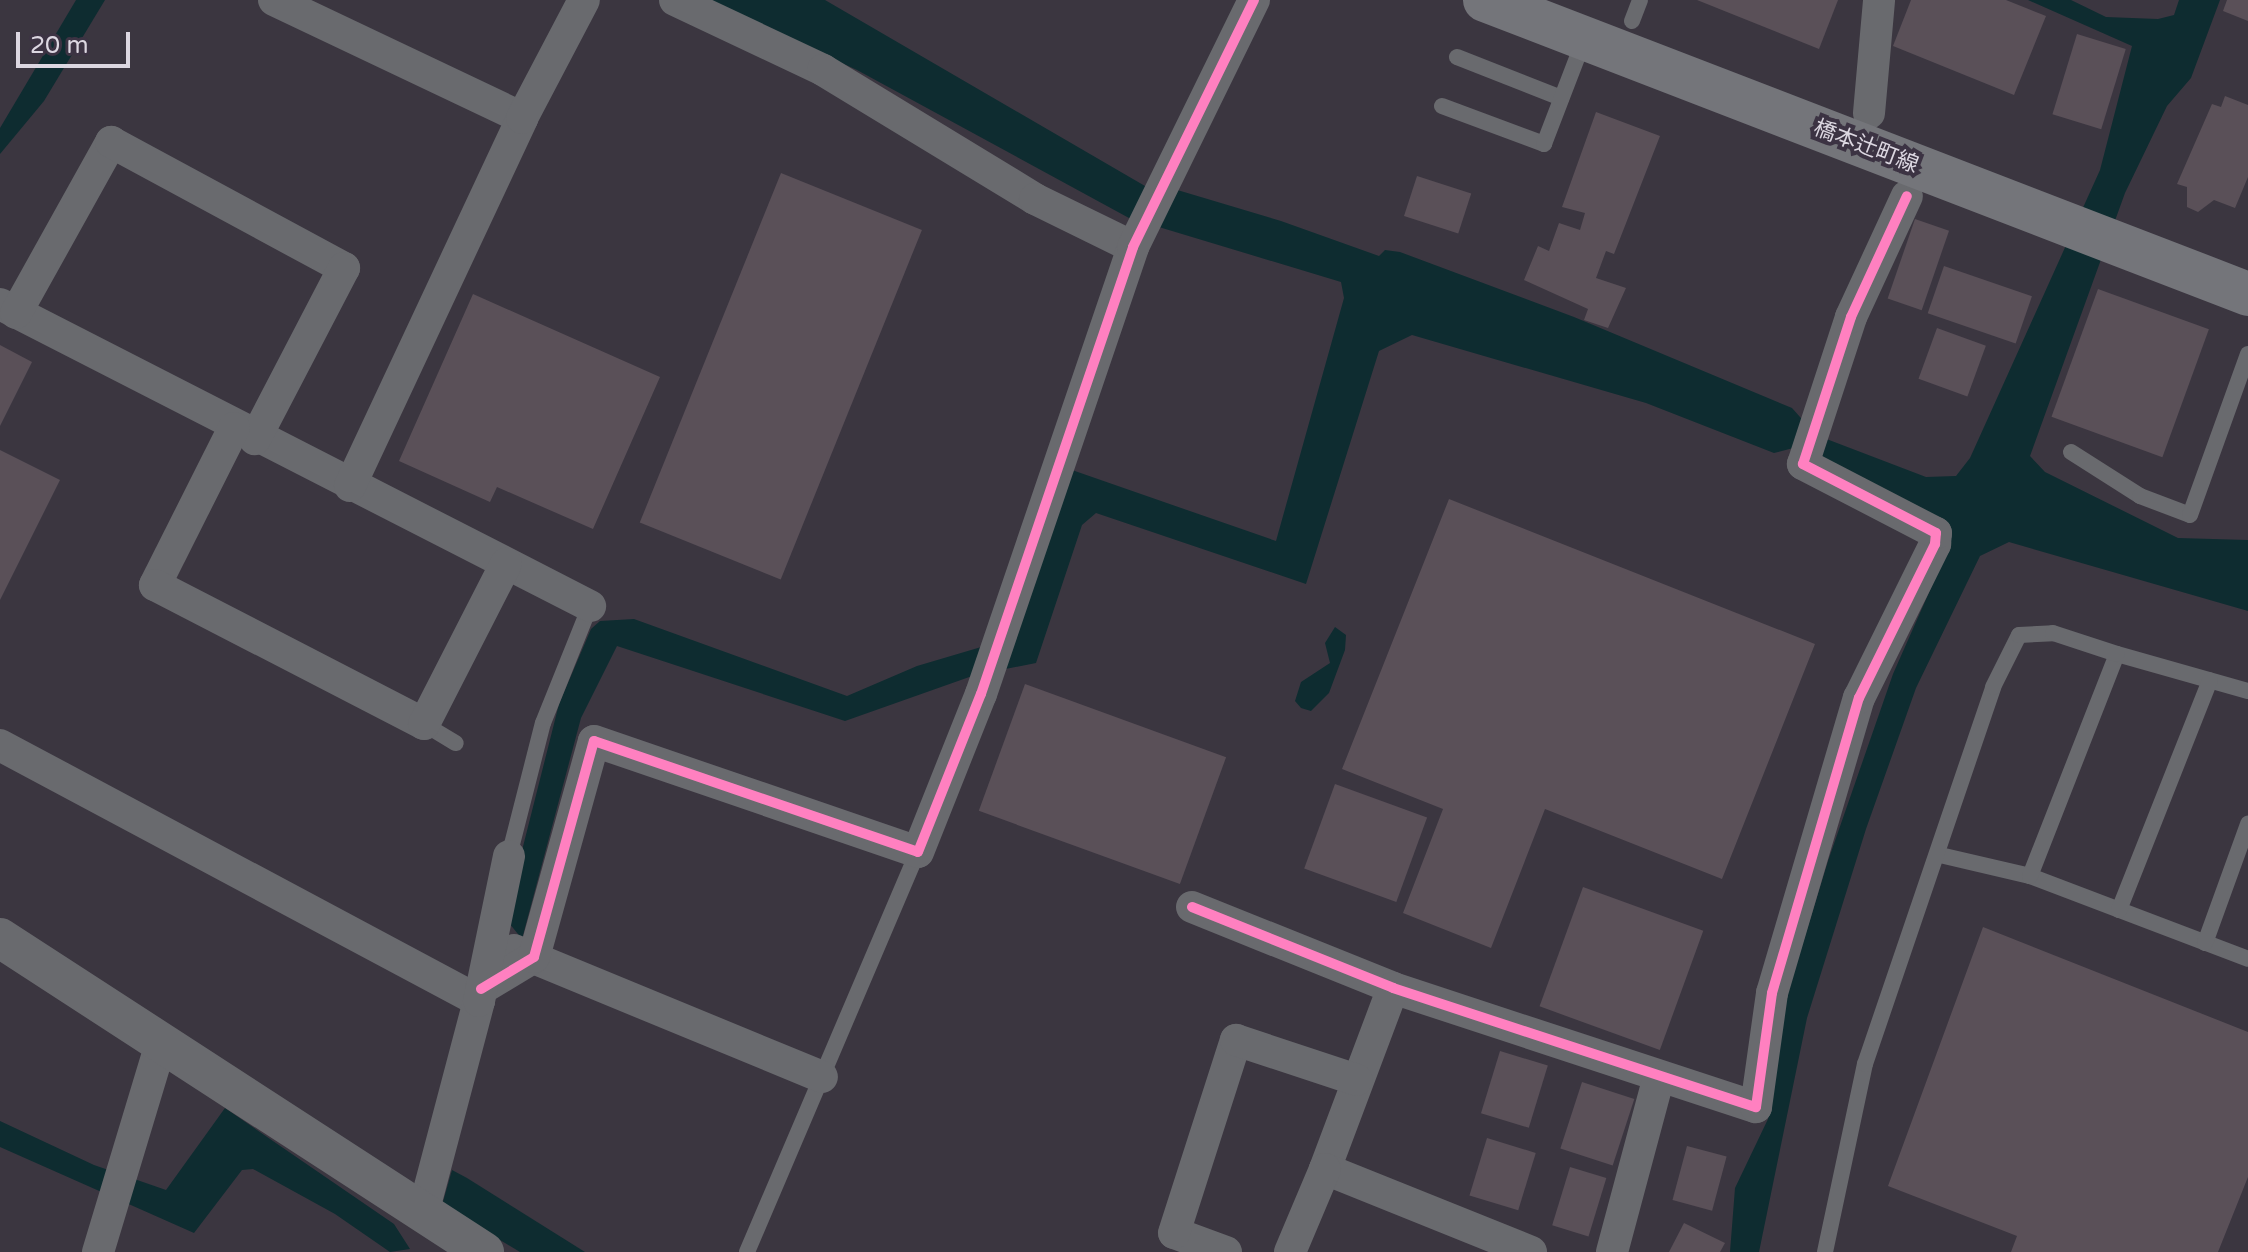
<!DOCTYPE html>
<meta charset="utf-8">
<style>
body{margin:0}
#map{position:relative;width:2248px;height:1252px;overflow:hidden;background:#3b3640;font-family:"Varela Round","Noto Sans JP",sans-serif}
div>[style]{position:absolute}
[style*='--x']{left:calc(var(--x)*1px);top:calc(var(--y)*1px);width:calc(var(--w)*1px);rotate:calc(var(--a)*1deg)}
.water>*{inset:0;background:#0e2c30}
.building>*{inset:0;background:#5a5058;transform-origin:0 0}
.service>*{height:16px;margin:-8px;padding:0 8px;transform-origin:8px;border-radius:8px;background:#696a6e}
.minor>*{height:32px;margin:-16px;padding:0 16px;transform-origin:16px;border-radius:16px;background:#696a6e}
.tertiary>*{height:40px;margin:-20px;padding:0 20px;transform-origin:20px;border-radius:20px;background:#696a6e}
.secondary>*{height:44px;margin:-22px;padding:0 22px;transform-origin:22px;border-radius:22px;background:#74757a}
.cycleway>*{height:10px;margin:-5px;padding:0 5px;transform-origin:5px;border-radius:5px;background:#ff80c0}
span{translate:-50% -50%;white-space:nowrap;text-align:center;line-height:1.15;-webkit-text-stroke:8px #3c3343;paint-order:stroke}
.street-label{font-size:22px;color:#dcd7e1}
.scale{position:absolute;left:16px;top:32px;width:114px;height:36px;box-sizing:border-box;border:4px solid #dcd7e1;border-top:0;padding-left:10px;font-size:24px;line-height:28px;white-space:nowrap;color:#dcd7e1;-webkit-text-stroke:6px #3c3343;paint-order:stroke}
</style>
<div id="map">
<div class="water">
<div style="clip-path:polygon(76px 0,105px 0,44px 101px,0 154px,0 128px)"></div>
<div style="clip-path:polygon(703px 0,825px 0,1145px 186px,1174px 189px,1281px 221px,1379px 256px,1385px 250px,1400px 252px,1574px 317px,1792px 408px,1816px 435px,1926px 477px,1956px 476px,1970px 458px,2100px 170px,2132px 46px,2028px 0,2071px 0,2106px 17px,2158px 19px,2174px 15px,2179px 0,2220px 0,2191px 78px,2167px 106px,2125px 193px,2030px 456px,2045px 472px,2178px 538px,2248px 540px,2248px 611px,2009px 542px,1980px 556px,1916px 688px,1866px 829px,1807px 1018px,1759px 1252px,1730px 1252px,1735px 1188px,1768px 1119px,1787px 995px,1828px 861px,1893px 674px,1950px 545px,1945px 520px,1797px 447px,1774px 453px,1646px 403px,1412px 335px,1379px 351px,1306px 584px,1096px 513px,1082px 525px,1036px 663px,975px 675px,845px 721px,617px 646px,581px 718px,522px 939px,505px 918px,559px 704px,591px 629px,600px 621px,634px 619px,847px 696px,917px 666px,1015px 637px,1072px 470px,1276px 541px,1344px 298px,1341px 282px,1129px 218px,857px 70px)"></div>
<div style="clip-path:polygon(1335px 627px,1346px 635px,1345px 650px,1329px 693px,1311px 711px,1301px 708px,1295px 701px,1301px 682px,1330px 663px,1325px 643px)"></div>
<div style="clip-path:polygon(225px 1108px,394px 1224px,410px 1249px,390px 1252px,335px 1214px,253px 1169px,242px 1170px,194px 1233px,0 1147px,0 1121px,94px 1165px,166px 1190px)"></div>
<div style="clip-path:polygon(452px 1170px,467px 1178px,585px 1252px,520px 1252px,442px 1205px)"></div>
</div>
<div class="building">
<div style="clip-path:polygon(1697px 0,1838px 0,1819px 49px)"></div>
<div style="clip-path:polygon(1911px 0,2006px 0,2046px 16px,2014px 95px,1893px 46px)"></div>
<div style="clip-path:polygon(2227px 0,2248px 0,2248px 21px,2223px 11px)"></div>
<div style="left:2077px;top:34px;width:51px;height:84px;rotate:17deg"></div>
<div style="clip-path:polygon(2225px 96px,2248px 105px,2248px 177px,2235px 208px,2214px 200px,2198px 212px,2187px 207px,2187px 187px,2177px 184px,2212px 104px,2221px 107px)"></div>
<div style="clip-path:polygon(1596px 112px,1660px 136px,1614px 254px,1606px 251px,1596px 278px,1626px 288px,1608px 328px,1584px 320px,1588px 309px,1524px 280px,1538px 246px,1549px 251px,1559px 223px,1580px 230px,1585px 213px,1562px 207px)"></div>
<div style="left:781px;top:173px;width:152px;height:377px;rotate:22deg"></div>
<div style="left:1417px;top:176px;width:57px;height:42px;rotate:18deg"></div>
<div style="left:1915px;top:219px;width:36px;height:84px;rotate:19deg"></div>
<div style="left:1944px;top:266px;width:93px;height:50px;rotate:19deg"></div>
<div style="left:2098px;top:289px;width:118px;height:136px;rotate:20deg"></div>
<div style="clip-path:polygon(473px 294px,660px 377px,593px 529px,497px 487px,490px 502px,399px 461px)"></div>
<div style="left:1937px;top:328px;width:52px;height:54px;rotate:20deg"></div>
<div style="clip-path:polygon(0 345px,32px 362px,0 426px)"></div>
<div style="clip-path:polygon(0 450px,60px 480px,0 600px)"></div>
<div style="clip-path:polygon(1449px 499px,1815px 644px,1722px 879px,1545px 809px,1491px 948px,1403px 913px,1443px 809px,1342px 769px)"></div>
<div style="left:1025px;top:684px;width:214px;height:135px;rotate:20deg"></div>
<div style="left:1335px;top:784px;width:98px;height:90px;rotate:20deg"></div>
<div style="left:1583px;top:887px;width:128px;height:127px;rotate:20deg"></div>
<div style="clip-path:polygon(1983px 927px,2248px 1032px,2248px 1177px,2218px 1252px,2011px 1252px,2017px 1236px,1888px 1186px)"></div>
<div style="left:1500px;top:1051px;width:50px;height:65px;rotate:17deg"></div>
<div style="left:1582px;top:1082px;width:55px;height:70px;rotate:18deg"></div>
<div style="left:1487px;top:1138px;width:51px;height:60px;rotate:17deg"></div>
<div style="left:1687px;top:1146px;width:41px;height:56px;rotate:15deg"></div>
<div style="left:1570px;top:1167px;width:38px;height:61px;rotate:17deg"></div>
<div style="clip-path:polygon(1684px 1223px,1725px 1243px,1720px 1252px,1669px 1252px)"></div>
</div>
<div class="service">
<div style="--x:1632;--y:21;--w:22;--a:-69"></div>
<div style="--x:1457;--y:57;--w:112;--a:21.5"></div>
<div style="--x:1442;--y:106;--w:109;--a:20.4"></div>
<div style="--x:1544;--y:144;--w:111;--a:-69"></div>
<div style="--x:2071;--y:452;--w:82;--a:32.5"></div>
<div style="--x:2140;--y:496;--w:53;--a:20.8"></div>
<div style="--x:2190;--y:515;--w:171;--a:-70.2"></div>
<div style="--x:424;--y:724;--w:37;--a:31"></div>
<div style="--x:1940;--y:855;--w:92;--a:13.1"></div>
<div style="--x:2030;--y:876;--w:233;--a:20.8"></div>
<div style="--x:509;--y:856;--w:137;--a:-75.7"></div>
<div style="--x:543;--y:723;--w:126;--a:-68.1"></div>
<div style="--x:2030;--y:876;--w:238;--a:-68.6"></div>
<div style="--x:2117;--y:654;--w:136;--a:15.8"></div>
<div style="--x:2119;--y:910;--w:247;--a:-68.4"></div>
<div style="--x:2205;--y:943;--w:127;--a:-70.1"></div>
<div style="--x:747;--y:1252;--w:435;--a:-66.9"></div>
<div style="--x:1825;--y:1252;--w:192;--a:-78"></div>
<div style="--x:1865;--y:1064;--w:398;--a:-71.2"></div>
<div style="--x:1993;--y:687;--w:58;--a:-63.4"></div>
<div style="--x:2019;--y:635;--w:34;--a:-3"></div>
<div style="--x:2053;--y:633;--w:67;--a:18.2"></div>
</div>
<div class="minor">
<div style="--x:274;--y:0;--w:275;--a:25.4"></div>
<div style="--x:675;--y:0;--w:164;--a:25.3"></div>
<div style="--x:823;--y:70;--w:248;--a:31.3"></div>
<div style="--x:1035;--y:199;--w:109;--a:26.1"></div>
<div style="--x:1869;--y:113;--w:113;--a:-84.9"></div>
<div style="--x:0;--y:304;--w:663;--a:27.11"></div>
<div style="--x:16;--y:313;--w:196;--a:-60.9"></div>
<div style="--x:111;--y:142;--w:265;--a:28.4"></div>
<div style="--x:344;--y:268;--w:193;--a:117.5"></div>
<div style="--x:234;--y:428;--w:176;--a:116.7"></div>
<div style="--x:155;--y:585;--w:303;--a:27.3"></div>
<div style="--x:424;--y:724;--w:180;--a:-62.9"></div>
<div style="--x:350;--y:486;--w:406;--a:-64.9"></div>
<div style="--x:522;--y:118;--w:133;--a:-62.3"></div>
<div style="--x:0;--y:745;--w:543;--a:28.12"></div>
<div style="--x:1192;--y:907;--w:217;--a:21.9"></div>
<div style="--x:1393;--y:988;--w:382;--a:18.2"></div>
<div style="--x:1756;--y:1107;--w:115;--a:-82"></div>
<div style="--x:1772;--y:993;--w:308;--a:-73.6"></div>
<div style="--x:1859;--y:698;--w:172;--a:-63.7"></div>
<div style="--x:1935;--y:544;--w:11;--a:-85"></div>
<div style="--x:1936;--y:533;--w:150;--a:-152.6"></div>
<div style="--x:1803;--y:464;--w:155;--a:-71.9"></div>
<div style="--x:1851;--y:317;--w:133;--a:-65.2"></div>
<div style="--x:514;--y:950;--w:333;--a:22.4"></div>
<div style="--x:1393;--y:988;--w:193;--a:110.6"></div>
<div style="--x:1325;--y:1169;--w:222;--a:21.9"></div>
<div style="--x:481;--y:989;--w:62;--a:-31.1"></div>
<div style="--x:534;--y:957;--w:224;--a:-74.5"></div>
<div style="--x:594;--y:741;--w:342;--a:18.9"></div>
<div style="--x:918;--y:852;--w:170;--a:-68.3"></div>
<div style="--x:981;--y:694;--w:472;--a:-71.2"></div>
<div style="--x:1133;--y:247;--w:275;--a:-63.9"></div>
<div style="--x:423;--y:1213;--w:219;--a:-75.2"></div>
<div style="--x:479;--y:1001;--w:148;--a:-78.3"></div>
<div style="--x:98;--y:1252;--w:218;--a:-73.2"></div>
<div style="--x:1226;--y:1252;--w:55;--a:-159.9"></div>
<div style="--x:1174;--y:1233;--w:203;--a:-72.2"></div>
<div style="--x:1236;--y:1040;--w:127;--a:18.3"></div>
<div style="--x:1290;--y:1252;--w:90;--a:-67.1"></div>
<div style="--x:1612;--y:1252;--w:181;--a:-75"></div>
</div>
<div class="tertiary">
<div style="--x:0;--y:938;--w:577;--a:32.97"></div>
</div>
<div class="secondary">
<div style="--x:1485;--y:0;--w:818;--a:21.07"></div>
</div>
<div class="cycleway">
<div style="--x:1192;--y:907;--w:217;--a:21.9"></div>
<div style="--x:1393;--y:988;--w:382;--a:18.2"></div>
<div style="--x:1756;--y:1107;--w:115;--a:-82"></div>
<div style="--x:1772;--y:993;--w:308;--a:-73.6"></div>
<div style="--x:1859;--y:698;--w:172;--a:-63.7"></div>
<div style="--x:1935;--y:544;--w:11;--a:-85"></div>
<div style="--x:1936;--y:533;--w:150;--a:-152.6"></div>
<div style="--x:1803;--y:464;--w:155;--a:-71.9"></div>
<div style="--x:1851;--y:317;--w:133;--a:-65.2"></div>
<div style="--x:481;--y:989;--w:62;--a:-31.1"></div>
<div style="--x:534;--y:957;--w:224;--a:-74.5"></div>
<div style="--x:594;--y:741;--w:342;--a:18.9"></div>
<div style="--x:918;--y:852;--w:170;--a:-68.3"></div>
<div style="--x:981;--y:694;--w:472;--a:-71.2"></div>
<div style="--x:1133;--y:247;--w:275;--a:-63.9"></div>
</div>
<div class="street-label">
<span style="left:1866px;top:147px;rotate:21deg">橋本辻町線</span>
</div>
<div class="scale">20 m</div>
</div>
